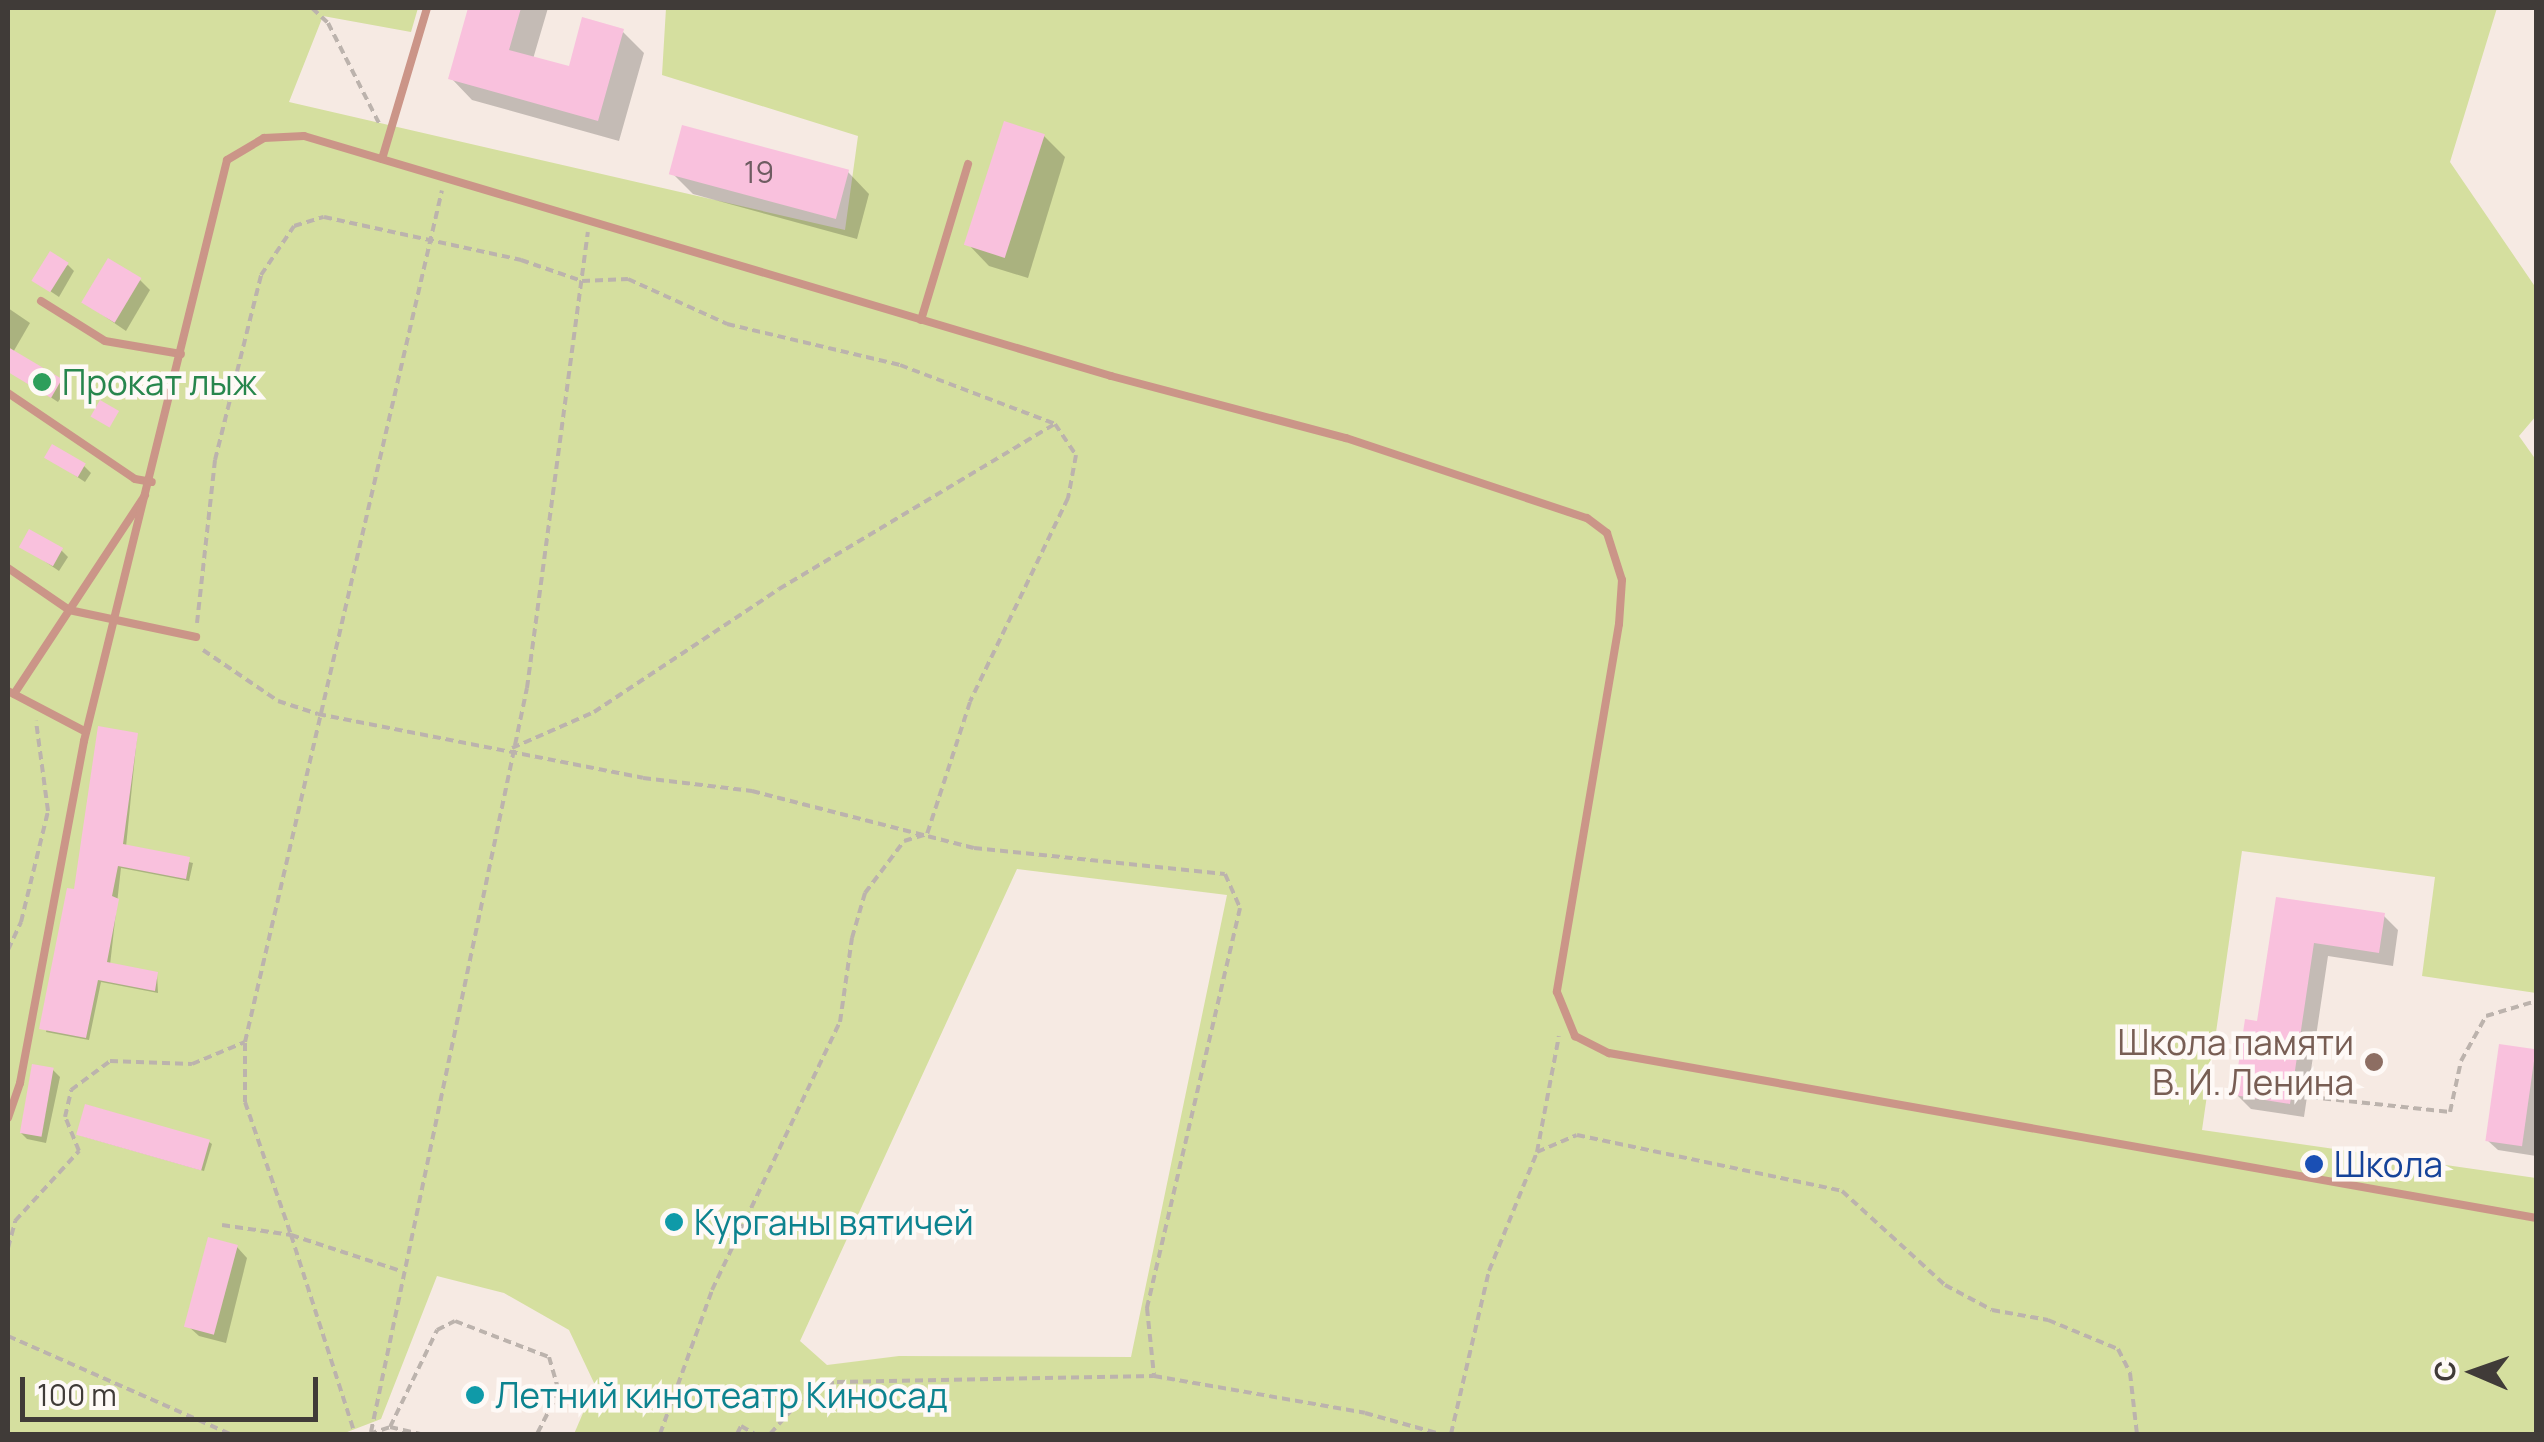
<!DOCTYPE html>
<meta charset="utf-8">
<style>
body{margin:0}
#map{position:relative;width:2544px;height:1442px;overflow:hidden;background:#f6eae3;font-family:Manrope,sans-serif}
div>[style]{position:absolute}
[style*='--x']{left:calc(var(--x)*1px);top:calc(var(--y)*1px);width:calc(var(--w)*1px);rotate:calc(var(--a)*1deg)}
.green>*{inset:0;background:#d5df9f}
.shadow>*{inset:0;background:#0003}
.building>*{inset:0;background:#f9c1dd;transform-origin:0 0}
.path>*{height:4px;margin-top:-2px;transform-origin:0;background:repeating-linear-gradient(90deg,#bcb3ad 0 8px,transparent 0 13px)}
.service>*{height:8px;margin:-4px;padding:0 4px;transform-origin:4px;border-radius:4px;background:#cb9588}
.dots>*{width:28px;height:28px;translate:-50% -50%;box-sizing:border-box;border:5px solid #fef9f6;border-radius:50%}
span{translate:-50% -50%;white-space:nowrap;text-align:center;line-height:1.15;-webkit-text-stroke:9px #fef9f6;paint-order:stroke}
.number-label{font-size:30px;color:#6e5c61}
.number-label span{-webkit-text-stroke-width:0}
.leisure-label{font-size:35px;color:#27864d}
.left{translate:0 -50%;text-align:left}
.education-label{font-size:35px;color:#785e54}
.right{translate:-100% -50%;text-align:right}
.transit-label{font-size:35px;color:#164399}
.culture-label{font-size:35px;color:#0d838f}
.frame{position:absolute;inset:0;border:10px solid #403b38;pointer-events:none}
.north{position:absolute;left:2424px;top:1322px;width:100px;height:100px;-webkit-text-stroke:8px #fef9f6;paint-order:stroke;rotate:272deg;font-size:28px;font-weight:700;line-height:40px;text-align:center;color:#403b38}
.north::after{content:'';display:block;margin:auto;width:35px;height:45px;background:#403b38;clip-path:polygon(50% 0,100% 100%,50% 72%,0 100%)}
.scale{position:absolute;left:20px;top:1377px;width:298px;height:45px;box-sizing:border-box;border:5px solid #403b38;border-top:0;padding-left:12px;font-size:30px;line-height:35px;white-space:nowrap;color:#403b38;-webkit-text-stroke:8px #fef9f6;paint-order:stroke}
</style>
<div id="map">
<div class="green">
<div style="clip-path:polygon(evenodd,8px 8px,418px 8px,411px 32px,323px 16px,289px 102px,845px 230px,858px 136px,662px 75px,666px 8px,2497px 8px,2450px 162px,2536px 288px,2536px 416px,2519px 436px,2536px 460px,2536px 993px,2422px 976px,2435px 877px,2242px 851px,2202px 1130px,2536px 1178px,2536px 1434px,574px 1434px,595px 1385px,569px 1330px,504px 1293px,437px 1276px,381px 1419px,342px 1434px,8px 1434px,8px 8px,1017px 869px,1227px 895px,1131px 1357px,899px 1356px,827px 1365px,800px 1341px,1017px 869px)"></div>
</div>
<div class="shadow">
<div style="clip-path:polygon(470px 8px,548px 8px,533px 59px,570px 69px,622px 31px,644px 53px,619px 141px,472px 100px,451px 78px)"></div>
<div style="clip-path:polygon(1044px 136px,1065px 157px,1028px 278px,989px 266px,968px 244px)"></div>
<div style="clip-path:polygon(848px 172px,869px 194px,857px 239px,693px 194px,672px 173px)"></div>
<div style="clip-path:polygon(68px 265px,74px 271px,59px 297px,35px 281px)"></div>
<div style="clip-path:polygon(140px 280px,150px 290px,126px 331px,85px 303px)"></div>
<div style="clip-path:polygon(8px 308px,30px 323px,8px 361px)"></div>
<div style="clip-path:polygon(24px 380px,60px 381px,67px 388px,58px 402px)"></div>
<div style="clip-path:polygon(47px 457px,84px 466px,91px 473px,85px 482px)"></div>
<div style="clip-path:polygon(22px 546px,61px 550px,68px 557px,59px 571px)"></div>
<div style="clip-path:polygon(137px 736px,126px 847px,193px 863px,189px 881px,121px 868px,110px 965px,157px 974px,158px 993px,101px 982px,89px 1040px,46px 1032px,77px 892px)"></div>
<div style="clip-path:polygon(2278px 900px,2384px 916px,2398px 930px,2393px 966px,2328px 956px,2304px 1117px,2251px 1109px,2236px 1094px,2260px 1024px)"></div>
<div style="clip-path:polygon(2501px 1047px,2536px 1052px,2536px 1156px,2498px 1150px,2487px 1140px)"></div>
<div style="clip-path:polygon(53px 1070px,60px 1077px,46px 1143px,27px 1139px,21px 1133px)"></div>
<div style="clip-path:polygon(82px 1136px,209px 1142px,212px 1144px,204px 1171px)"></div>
<div style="clip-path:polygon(237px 1247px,247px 1258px,226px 1343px,199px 1336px,188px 1326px)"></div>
</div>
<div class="building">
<div style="clip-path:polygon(468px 8px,521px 8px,509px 50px,569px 66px,582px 17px,624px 29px,598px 121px,448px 79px)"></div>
<div style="left:1004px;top:121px;width:43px;height:130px;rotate:18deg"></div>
<div style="left:682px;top:125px;width:173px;height:51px;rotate:15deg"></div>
<div style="left:50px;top:251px;width:22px;height:35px;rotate:32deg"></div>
<div style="left:108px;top:258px;width:39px;height:52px;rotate:31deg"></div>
<div style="clip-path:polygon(8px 347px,62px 379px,51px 398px,8px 372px)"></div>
<div style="left:100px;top:400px;width:22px;height:19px;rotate:30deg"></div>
<div style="left:52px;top:444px;width:39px;height:16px;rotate:30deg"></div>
<div style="left:29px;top:529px;width:39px;height:21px;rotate:29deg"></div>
<div style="clip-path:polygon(98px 726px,138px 733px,123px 844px,190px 857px,186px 879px,118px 866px,112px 896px,119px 899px,107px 962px,158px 972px,155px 991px,98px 980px,86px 1038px,39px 1029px,67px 888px,74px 889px)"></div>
<div style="clip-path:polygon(2276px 897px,2385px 913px,2379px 953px,2314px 943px,2290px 1104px,2234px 1095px,2245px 1019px,2257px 1021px)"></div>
<div style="left:2499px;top:1044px;width:37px;height:98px;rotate:8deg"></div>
<div style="left:32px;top:1064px;width:22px;height:70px;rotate:10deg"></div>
<div style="left:85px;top:1104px;width:130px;height:32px;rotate:16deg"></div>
<div style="left:208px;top:1237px;width:31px;height:93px;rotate:15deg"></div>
</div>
<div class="path">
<div style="--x:312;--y:8;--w:22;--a:43"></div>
<div style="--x:328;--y:23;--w:112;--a:63"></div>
<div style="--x:197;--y:623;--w:164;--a:-83.7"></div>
<div style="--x:215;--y:460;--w:191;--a:-76"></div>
<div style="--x:261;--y:275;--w:59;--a:-56"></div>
<div style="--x:294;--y:226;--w:31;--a:-17"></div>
<div style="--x:324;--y:217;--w:202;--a:12.3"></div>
<div style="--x:521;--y:260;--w:65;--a:19"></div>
<div style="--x:582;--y:281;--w:46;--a:-2.5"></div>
<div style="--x:628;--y:279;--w:109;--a:24.4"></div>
<div style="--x:727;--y:324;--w:178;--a:13.3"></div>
<div style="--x:900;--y:365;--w:166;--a:20.8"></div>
<div style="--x:203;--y:650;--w:91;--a:34.2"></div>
<div style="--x:278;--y:701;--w:42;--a:18"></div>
<div style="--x:318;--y:714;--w:331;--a:11.1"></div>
<div style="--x:643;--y:778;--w:110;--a:6.8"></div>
<div style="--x:752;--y:791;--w:229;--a:14.4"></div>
<div style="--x:974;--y:848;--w:252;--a:5.9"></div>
<div style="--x:1225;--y:874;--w:37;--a:66"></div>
<div style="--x:1240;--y:908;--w:411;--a:103.1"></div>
<div style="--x:1147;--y:1308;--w:68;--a:84.1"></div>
<div style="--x:1154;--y:1376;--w:214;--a:9.9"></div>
<div style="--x:1365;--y:1413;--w:78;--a:15.6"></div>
<div style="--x:512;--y:748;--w:90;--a:-23.7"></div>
<div style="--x:594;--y:712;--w:222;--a:-33.6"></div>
<div style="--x:779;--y:589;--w:322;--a:-30.9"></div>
<div style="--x:1055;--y:424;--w:37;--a:56"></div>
<div style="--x:1076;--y:455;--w:44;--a:100.5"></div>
<div style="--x:1068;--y:498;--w:226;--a:115.7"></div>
<div style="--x:970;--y:702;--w:139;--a:108"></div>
<div style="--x:8;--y:950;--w:31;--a:-65"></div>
<div style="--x:21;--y:922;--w:114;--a:-76.3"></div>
<div style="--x:48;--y:811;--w:91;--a:-97.6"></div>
<div style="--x:245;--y:1043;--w:59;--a:90"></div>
<div style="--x:245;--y:1102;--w:141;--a:70.9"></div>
<div style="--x:291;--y:1235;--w:116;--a:18.1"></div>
<div style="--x:2310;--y:1097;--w:141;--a:6.1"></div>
<div style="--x:2450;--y:1112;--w:52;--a:-77.8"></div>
<div style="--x:2461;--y:1061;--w:51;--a:-60.9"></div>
<div style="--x:2486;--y:1016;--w:52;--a:-16.7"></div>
<div style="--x:1537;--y:1152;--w:43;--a:-23"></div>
<div style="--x:1577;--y:1135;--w:271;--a:11.9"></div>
<div style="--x:1842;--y:1191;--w:139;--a:42.4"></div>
<div style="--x:1945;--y:1285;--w:53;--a:28"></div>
<div style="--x:1992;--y:1310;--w:57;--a:10.1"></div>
<div style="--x:2048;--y:1320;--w:76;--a:22.5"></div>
<div style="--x:2118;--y:1349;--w:27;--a:63"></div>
<div style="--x:2130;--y:1373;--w:61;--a:83.5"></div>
<div style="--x:222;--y:1225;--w:70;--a:8.2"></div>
<div style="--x:291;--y:1235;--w:209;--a:72.2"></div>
<div style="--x:8;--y:1248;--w:28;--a:-75"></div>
<div style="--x:15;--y:1221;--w:95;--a:-47.6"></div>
<div style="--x:79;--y:1151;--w:37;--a:-112"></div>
<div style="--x:65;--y:1117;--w:28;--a:-77"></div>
<div style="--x:71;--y:1090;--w:49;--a:-36.6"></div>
<div style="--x:110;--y:1061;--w:82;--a:2.1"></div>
<div style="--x:192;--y:1064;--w:57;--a:-22.5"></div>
<div style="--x:245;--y:1042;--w:874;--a:-76.98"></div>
<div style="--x:8;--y:1336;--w:243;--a:23.8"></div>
<div style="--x:390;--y:1427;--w:108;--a:-64.1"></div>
<div style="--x:437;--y:1330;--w:20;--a:-27"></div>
<div style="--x:455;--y:1321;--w:101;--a:21"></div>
<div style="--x:549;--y:1357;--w:35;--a:74"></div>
<div style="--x:559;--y:1391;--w:48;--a:117.1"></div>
<div style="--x:371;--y:1432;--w:760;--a:-78.16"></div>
<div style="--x:527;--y:688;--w:460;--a:-82.4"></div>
<div style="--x:369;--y:1434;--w:22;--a:-18"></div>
<div style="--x:390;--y:1427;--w:31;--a:13"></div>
<div style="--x:660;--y:1434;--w:153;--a:-70.1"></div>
<div style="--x:712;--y:1290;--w:297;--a:-64.5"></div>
<div style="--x:840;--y:1022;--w:85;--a:-81.9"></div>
<div style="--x:852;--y:938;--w:47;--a:-73.9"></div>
<div style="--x:865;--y:893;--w:65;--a:-53.1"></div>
<div style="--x:904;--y:841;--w:24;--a:-17"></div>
<div style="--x:737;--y:1434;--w:9;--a:-63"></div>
<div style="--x:741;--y:1426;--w:16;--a:30"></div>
<div style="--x:770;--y:1434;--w:64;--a:-48.1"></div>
<div style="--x:813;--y:1386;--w:24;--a:-9"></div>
<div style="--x:837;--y:1382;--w:317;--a:-1.1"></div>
<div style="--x:1451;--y:1434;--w:167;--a:-76.9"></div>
<div style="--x:1489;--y:1271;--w:128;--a:-68"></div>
<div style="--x:1537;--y:1152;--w:118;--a:-79.3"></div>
</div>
<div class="service">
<div style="--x:382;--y:159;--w:158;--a:-73.4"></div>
<div style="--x:41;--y:301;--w:75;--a:32"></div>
<div style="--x:105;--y:341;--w:77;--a:9.7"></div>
<div style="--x:921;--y:320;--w:163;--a:-73.2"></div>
<div style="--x:8;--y:393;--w:153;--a:34.1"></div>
<div style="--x:135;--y:479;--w:17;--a:10"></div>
<div style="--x:8;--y:568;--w:74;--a:34.5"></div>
<div style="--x:69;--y:610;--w:130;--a:12"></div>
<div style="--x:8;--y:691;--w:88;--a:27.7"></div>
<div style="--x:14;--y:694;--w:238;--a:-56.6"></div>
<div style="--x:8;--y:1118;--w:37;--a:-71"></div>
<div style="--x:20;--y:1083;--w:348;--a:-79.4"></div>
<div style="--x:84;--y:741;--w:598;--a:-76.17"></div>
<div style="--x:227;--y:160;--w:43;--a:-30.7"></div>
<div style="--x:264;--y:138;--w:40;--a:-2.9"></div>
<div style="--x:304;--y:136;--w:842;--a:16.56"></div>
<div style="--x:1111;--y:376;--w:243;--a:14.8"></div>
<div style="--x:1346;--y:438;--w:254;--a:18.4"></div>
<div style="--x:1587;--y:518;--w:25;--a:37"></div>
<div style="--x:1607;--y:533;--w:49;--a:72.3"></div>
<div style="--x:1622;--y:580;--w:44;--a:93.9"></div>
<div style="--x:1619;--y:624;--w:373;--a:99.6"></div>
<div style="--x:1557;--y:992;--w:48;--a:67.8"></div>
<div style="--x:1575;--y:1036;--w:38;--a:27"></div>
<div style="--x:1609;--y:1053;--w:942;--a:10.09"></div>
</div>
<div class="dots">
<div style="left:42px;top:382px;background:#2e9e5b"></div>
<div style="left:2374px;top:1062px;background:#8d6e63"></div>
<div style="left:2314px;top:1164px;background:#1a4fb4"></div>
<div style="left:674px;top:1222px;background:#0f9aa8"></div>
<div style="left:475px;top:1395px;background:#0f9aa8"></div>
</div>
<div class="number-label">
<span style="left:759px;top:172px">19</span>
</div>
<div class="leisure-label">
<span class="left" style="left:62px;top:382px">Прокат лыж</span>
</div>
<div class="education-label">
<span class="right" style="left:2354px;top:1062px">Школа памяти<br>В. И. Ленина</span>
</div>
<div class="transit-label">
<span class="left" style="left:2334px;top:1164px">Школа</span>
</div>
<div class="culture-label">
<span class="left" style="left:694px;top:1222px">Курганы вятичей</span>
<span class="left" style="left:495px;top:1395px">Летний кинотеатр Киносад</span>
</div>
<div class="frame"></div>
<div class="north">С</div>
<div class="scale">100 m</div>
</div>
